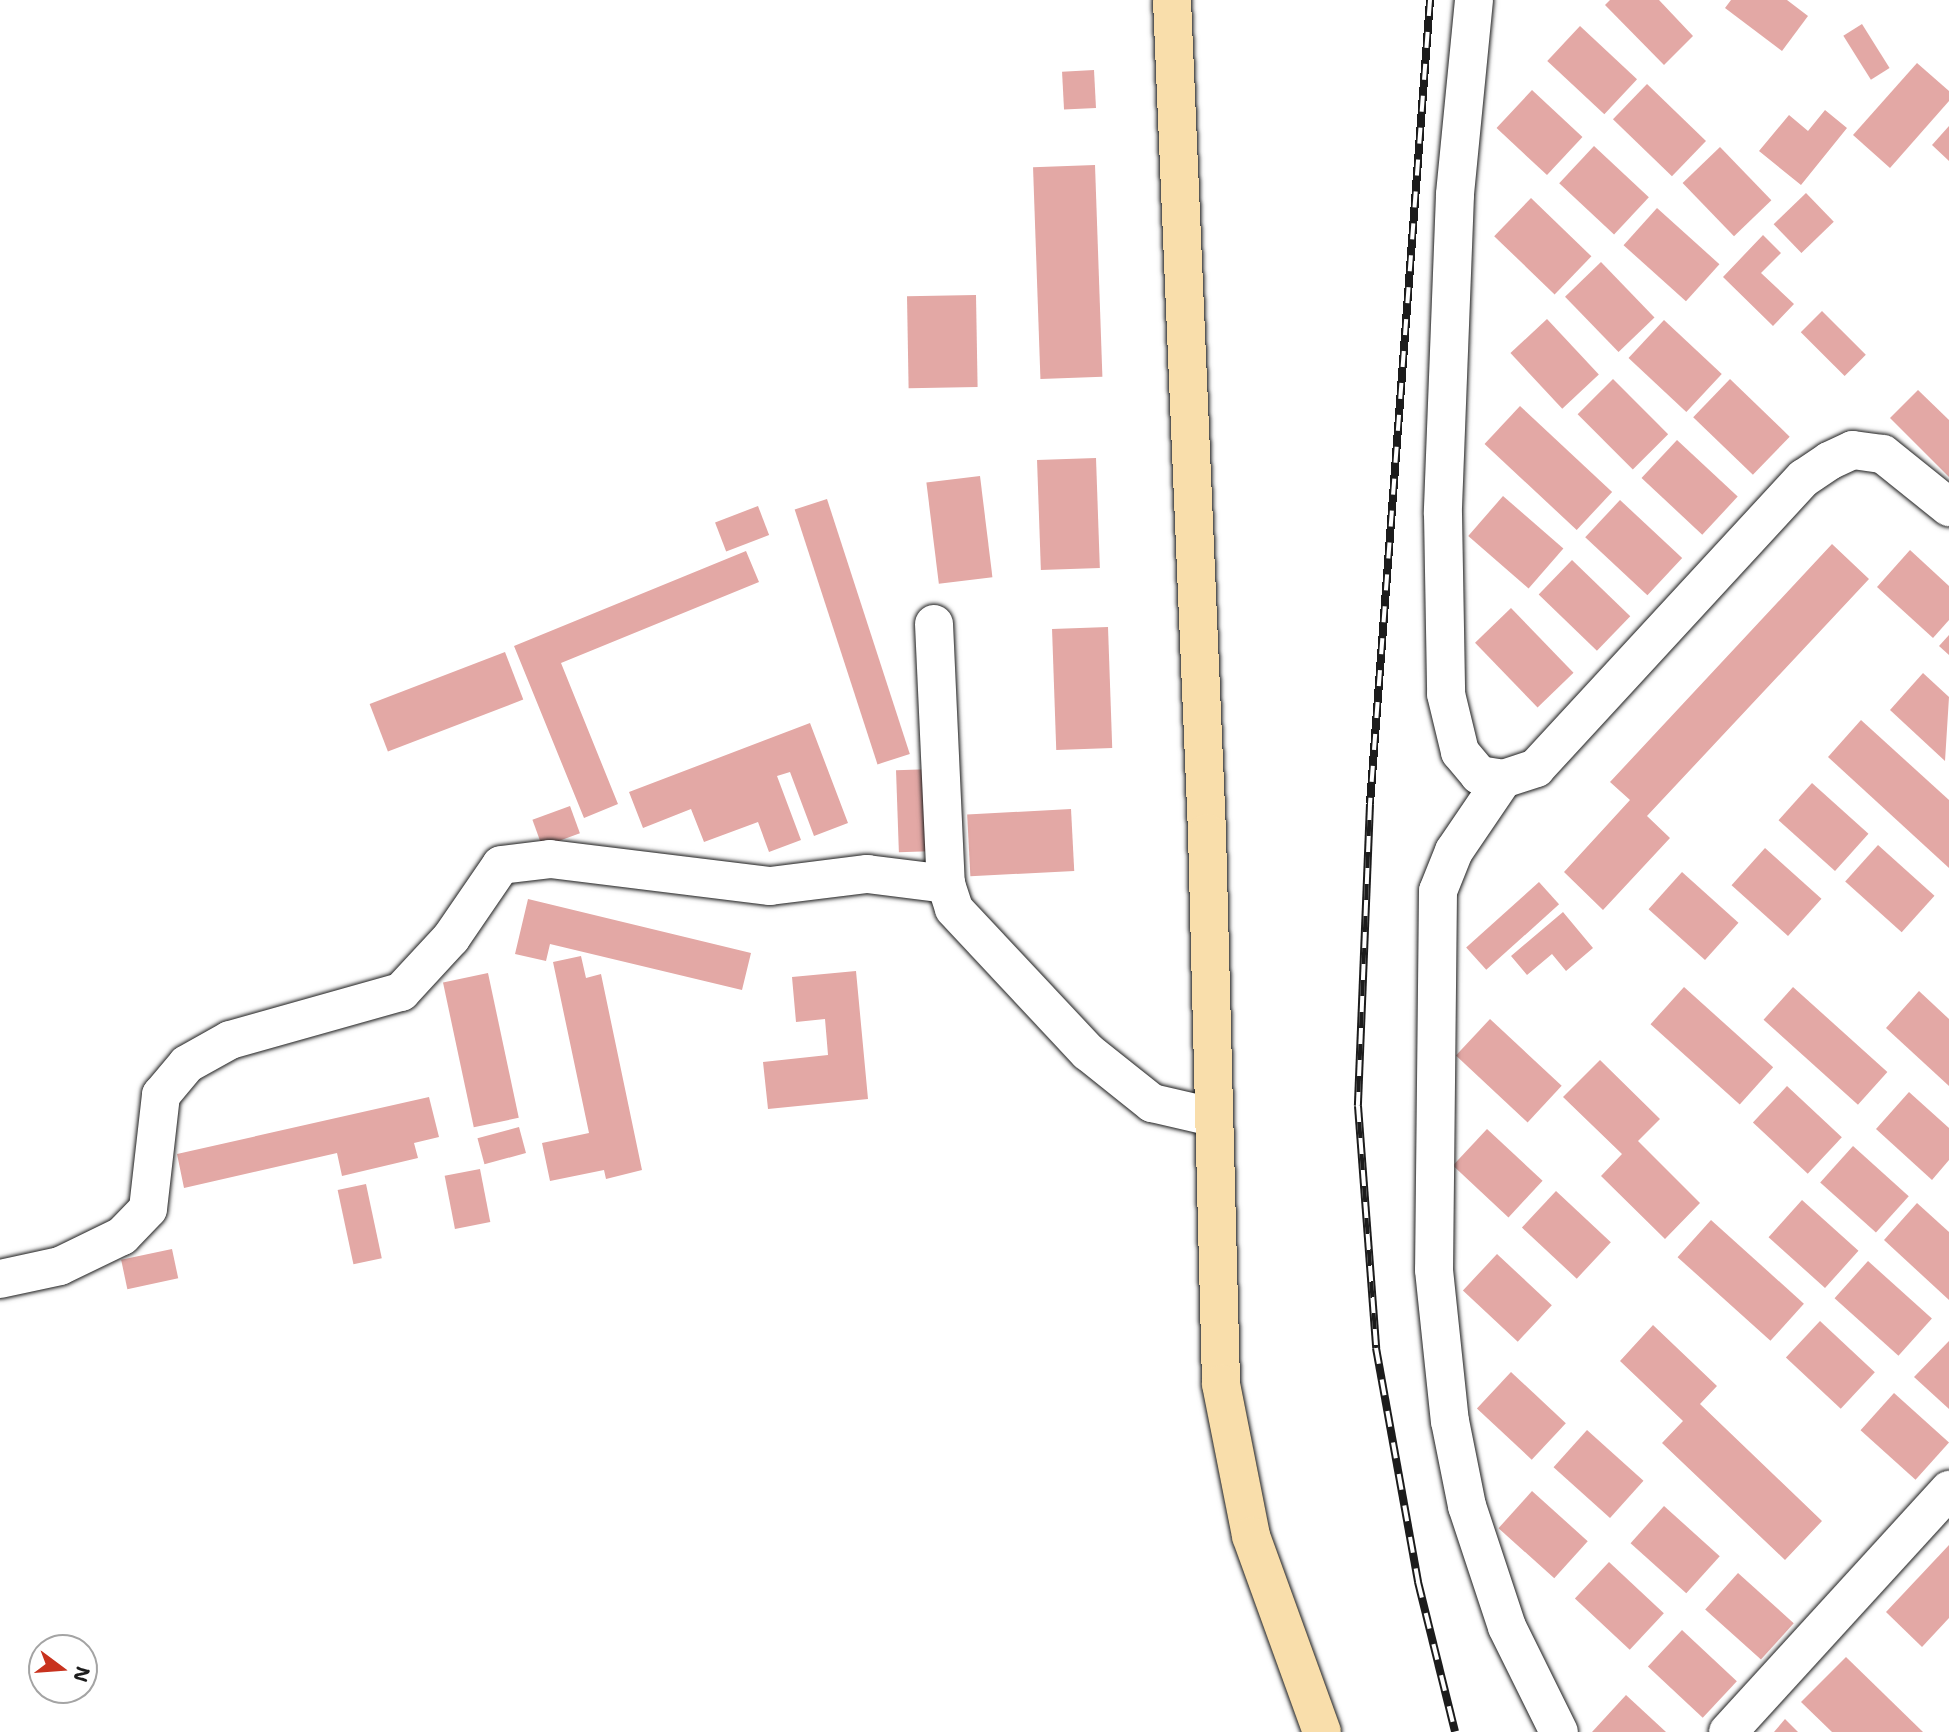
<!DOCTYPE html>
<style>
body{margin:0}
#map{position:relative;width:1949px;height:1732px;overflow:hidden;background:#fff;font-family:"Shantell Sans",sans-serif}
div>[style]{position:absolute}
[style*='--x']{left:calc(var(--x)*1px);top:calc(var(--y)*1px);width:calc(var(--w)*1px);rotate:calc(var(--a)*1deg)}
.building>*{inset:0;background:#e3a8a5;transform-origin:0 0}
.roads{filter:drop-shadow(0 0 2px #1c1c1c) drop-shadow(0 0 2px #1c1c1c)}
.minor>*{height:38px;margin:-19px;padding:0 19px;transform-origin:19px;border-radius:19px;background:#fff}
.major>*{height:38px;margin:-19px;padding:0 19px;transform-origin:19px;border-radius:19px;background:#f9deab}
.rail>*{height:8px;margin-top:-4px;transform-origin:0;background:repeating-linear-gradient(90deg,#fff 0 16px,#1c1c1c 0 32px);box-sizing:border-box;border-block:2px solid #1c1c1c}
span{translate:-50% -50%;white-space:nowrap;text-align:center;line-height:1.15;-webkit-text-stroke:5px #fff;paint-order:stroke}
.north{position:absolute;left:28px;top:1634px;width:70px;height:70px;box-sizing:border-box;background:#fff;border:2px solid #a4a4a4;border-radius:50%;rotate:106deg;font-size:19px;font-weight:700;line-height:28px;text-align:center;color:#1c1c1c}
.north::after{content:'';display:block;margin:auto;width:24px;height:32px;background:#c8321e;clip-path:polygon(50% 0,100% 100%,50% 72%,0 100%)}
</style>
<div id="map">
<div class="building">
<div style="clip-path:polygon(1610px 0,1659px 0,1693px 36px,1664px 65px,1605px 5px)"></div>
<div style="clip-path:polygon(1731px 0,1787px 0,1808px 16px,1782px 51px,1725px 8px)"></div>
<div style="left:1862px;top:24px;width:52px;height:22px;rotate:58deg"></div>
<div style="left:1580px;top:26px;width:78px;height:48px;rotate:43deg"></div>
<div style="clip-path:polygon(1917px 63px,1949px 91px,1949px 101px,1890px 168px,1853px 135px)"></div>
<div style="left:1094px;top:70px;width:38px;height:32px;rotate:87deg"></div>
<div style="left:1647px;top:84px;width:82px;height:49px;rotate:44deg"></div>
<div style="left:1532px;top:90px;width:69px;height:52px;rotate:43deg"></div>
<div style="clip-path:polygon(1825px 110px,1847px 128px,1801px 185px,1759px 151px,1789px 115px,1808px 131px)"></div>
<div style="clip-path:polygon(1949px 126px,1949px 161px,1932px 145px)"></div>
<div style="left:1594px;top:146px;width:75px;height:51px;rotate:43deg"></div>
<div style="left:1720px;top:147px;width:74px;height:52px;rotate:46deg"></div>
<div style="left:1095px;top:165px;width:212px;height:62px;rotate:88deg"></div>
<div style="left:1806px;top:193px;width:40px;height:45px;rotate:46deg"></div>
<div style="left:1531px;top:198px;width:84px;height:53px;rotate:44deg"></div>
<div style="left:1657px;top:208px;width:84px;height:50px;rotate:42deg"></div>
<div style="clip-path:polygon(1763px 235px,1781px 253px,1761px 273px,1794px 304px,1773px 326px,1723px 277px)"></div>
<div style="left:1601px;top:262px;width:77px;height:50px;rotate:46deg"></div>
<div style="left:976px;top:295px;width:92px;height:69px;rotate:89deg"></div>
<div style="left:1822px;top:311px;width:62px;height:30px;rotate:45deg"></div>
<div style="left:1547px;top:319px;width:76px;height:50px;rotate:47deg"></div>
<div style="left:1664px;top:320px;width:79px;height:52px;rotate:43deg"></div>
<div style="left:1613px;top:379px;width:78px;height:50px;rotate:45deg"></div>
<div style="left:1730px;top:379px;width:83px;height:53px;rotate:44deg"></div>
<div style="clip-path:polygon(1918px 390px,1949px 420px,1949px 477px,1890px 418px)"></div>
<div style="left:1520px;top:406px;width:126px;height:52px;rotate:43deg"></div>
<div style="left:1677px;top:440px;width:83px;height:52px;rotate:43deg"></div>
<div style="left:1096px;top:458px;width:110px;height:59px;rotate:88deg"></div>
<div style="left:980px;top:476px;width:102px;height:54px;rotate:83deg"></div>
<div style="left:1503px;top:496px;width:80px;height:53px;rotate:41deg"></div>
<div style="left:827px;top:499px;width:268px;height:34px;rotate:72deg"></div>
<div style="left:1620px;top:500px;width:85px;height:51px;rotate:43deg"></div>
<div style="left:758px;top:506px;width:31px;height:46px;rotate:69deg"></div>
<div style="clip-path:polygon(1832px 544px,1869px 579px,1647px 816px,1670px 838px,1603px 910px,1564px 872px,1630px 800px,1610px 782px)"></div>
<div style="clip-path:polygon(1910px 550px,1949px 586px,1949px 620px,1933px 638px,1877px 587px)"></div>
<div style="clip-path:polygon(746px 551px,759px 582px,561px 663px,618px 804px,584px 818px,514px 646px)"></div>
<div style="left:1572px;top:560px;width:81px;height:48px;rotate:44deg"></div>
<div style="left:1511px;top:608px;width:90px;height:50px;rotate:46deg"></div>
<div style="left:1108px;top:627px;width:121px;height:56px;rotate:88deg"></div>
<div style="clip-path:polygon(1949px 635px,1949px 655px,1939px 646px)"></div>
<div style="left:505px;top:652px;width:51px;height:145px;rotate:69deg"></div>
<div style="clip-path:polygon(1923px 673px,1949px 697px,1945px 761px,1890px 710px)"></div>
<div style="clip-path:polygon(1861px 720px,1949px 800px,1949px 868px,1828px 757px)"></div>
<div style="clip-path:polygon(810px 723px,848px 823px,814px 836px,790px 772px,777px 776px,801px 840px,769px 852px,758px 822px,704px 842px,691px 809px,643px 828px,629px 792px)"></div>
<div style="left:934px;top:769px;width:82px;height:38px;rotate:88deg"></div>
<div style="left:1812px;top:783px;width:76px;height:50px;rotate:42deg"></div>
<div style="left:570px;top:806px;width:29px;height:40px;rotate:70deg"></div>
<div style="left:1071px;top:809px;width:62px;height:104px;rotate:87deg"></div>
<div style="left:1878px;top:845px;width:76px;height:49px;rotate:42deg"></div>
<div style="left:1765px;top:848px;width:76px;height:50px;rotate:42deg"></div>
<div style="left:1682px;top:872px;width:76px;height:50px;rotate:42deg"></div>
<div style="left:1539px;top:882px;width:30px;height:98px;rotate:48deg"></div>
<div style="clip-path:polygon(528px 899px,751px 953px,742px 990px,550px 944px,546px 961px,515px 954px)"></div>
<div style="clip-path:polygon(1563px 912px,1593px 948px,1566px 971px,1552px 954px,1527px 975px,1511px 956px)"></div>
<div style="clip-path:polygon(581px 956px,586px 978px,601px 974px,642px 1170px,606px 1179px,604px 1170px,550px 1181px,542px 1143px,589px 1133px,553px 962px)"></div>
<div style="clip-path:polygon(856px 971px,868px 1099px,768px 1109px,763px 1062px,828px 1055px,825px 1019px,796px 1022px,792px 977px)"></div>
<div style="left:488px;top:973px;width:148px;height:46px;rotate:78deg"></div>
<div style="left:1684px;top:987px;width:120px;height:50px;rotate:42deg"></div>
<div style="left:1793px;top:987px;width:127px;height:44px;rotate:42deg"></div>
<div style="clip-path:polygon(1919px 991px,1949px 1019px,1949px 1086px,1886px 1028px)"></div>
<div style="left:1490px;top:1019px;width:98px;height:50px;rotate:43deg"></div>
<div style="clip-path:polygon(1600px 1060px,1660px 1119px,1638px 1141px,1700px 1203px,1665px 1239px,1601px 1176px,1622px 1154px,1563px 1097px)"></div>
<div style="left:1787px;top:1086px;width:75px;height:50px;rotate:43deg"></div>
<div style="clip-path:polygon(1909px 1092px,1949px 1128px,1949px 1160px,1932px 1180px,1876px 1129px)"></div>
<div style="clip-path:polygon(429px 1097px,439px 1137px,414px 1143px,418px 1158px,342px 1176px,337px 1153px,184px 1188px,177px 1154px)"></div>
<div style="left:519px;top:1127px;width:27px;height:43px;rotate:75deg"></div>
<div style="left:1487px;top:1129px;width:76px;height:50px;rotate:43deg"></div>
<div style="left:1853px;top:1146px;width:75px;height:49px;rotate:42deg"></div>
<div style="left:480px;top:1169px;width:54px;height:36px;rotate:79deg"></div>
<div style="left:366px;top:1184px;width:76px;height:29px;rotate:78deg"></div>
<div style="left:1556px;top:1191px;width:75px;height:50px;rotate:43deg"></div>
<div style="left:1802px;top:1200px;width:76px;height:50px;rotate:42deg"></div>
<div style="clip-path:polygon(1917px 1203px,1949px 1232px,1949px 1300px,1884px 1240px)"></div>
<div style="left:1711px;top:1220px;width:125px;height:50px;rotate:42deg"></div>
<div style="left:172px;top:1249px;width:30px;height:52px;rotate:78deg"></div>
<div style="left:1497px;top:1254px;width:75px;height:50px;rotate:43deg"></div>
<div style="left:1868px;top:1261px;width:86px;height:50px;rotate:42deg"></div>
<div style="left:1820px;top:1321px;width:75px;height:50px;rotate:43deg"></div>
<div style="clip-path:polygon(1653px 1325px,1717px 1386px,1700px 1404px,1822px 1521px,1785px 1560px,1662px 1443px,1683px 1421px,1620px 1361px)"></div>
<div style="clip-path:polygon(1949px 1341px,1949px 1409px,1914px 1377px)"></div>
<div style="left:1511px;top:1372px;width:75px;height:50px;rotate:43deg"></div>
<div style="left:1894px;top:1393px;width:74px;height:50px;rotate:42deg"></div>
<div style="left:1587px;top:1430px;width:76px;height:50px;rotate:42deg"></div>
<div style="left:1532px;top:1491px;width:75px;height:50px;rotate:42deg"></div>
<div style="left:1664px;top:1506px;width:75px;height:50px;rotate:42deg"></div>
<div style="clip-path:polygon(1949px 1545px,1949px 1618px,1922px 1647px,1886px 1612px)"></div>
<div style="left:1609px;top:1562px;width:75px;height:50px;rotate:43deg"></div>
<div style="left:1738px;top:1573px;width:75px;height:49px;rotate:42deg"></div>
<div style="left:1682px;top:1630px;width:75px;height:50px;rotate:43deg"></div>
<div style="clip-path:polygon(1846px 1657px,1923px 1732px,1832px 1732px,1801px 1702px)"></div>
<div style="clip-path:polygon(1626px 1695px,1666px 1732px,1592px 1732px)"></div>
<div style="clip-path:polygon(1785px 1719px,1798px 1732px,1774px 1732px)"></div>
</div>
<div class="roads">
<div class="minor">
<div style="--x:1474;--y:0;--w:196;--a:95.6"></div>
<div style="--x:1455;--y:195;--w:319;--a:92.2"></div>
<div style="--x:1443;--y:514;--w:180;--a:89"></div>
<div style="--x:1446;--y:694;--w:60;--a:76.4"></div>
<div style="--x:1460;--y:752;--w:30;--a:50"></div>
<div style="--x:1479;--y:775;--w:24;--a:9"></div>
<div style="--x:1503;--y:779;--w:35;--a:-18"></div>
<div style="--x:1536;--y:768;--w:395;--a:-47.3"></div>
<div style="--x:1804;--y:478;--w:30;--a:-34"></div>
<div style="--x:1829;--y:461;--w:26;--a:-25"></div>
<div style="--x:1853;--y:450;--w:30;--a:8"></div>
<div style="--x:1883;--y:454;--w:85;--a:38.8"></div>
<div style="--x:934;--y:624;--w:260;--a:87.4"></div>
<div style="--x:946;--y:884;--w:26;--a:72"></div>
<div style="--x:954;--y:909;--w:196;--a:46.9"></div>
<div style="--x:1088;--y:1052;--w:82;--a:38.6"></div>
<div style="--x:1152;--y:1103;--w:62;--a:13.1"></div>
<div style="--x:1503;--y:779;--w:87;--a:124.2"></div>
<div style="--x:1454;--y:851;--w:43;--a:111.8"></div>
<div style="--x:1438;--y:891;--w:379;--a:90.6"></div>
<div style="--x:1434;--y:1270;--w:152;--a:84"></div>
<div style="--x:1450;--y:1421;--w:87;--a:78.7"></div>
<div style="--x:1467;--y:1506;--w:127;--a:71.7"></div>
<div style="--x:1507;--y:1627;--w:117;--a:63.7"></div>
<div style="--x:0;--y:1279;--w:61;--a:-12.2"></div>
<div style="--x:60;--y:1266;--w:69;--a:-25.8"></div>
<div style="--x:122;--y:1236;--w:37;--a:-46"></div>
<div style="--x:148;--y:1209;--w:115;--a:-83.5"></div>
<div style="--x:161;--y:1095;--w:40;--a:-50"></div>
<div style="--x:187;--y:1064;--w:49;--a:-29.2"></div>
<div style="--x:230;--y:1040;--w:178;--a:-15.7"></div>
<div style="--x:401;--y:992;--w:74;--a:-47.2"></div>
<div style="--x:451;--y:938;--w:88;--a:-55.6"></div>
<div style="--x:501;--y:865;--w:49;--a:-7"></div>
<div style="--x:550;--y:859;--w:222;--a:7"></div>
<div style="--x:770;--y:886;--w:98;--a:-7.1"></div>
<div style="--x:867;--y:874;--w:80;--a:7.2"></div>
<div style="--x:1728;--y:1732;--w:328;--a:-47.6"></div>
</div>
<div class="major">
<div style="--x:1172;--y:0;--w:834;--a:87.59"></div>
<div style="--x:1207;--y:833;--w:551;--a:88.54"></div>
<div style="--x:1221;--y:1384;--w:155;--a:78.8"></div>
<div style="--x:1251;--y:1536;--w:208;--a:70.1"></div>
</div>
</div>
<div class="rail">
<div style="--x:1430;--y:0;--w:806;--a:94.27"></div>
<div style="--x:1370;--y:804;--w:302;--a:92.3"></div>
<div style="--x:1358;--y:1106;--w:243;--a:85.7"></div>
<div style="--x:1376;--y:1348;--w:238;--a:79.8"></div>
<div style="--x:1418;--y:1582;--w:154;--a:76.1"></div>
</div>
<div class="north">N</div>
</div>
